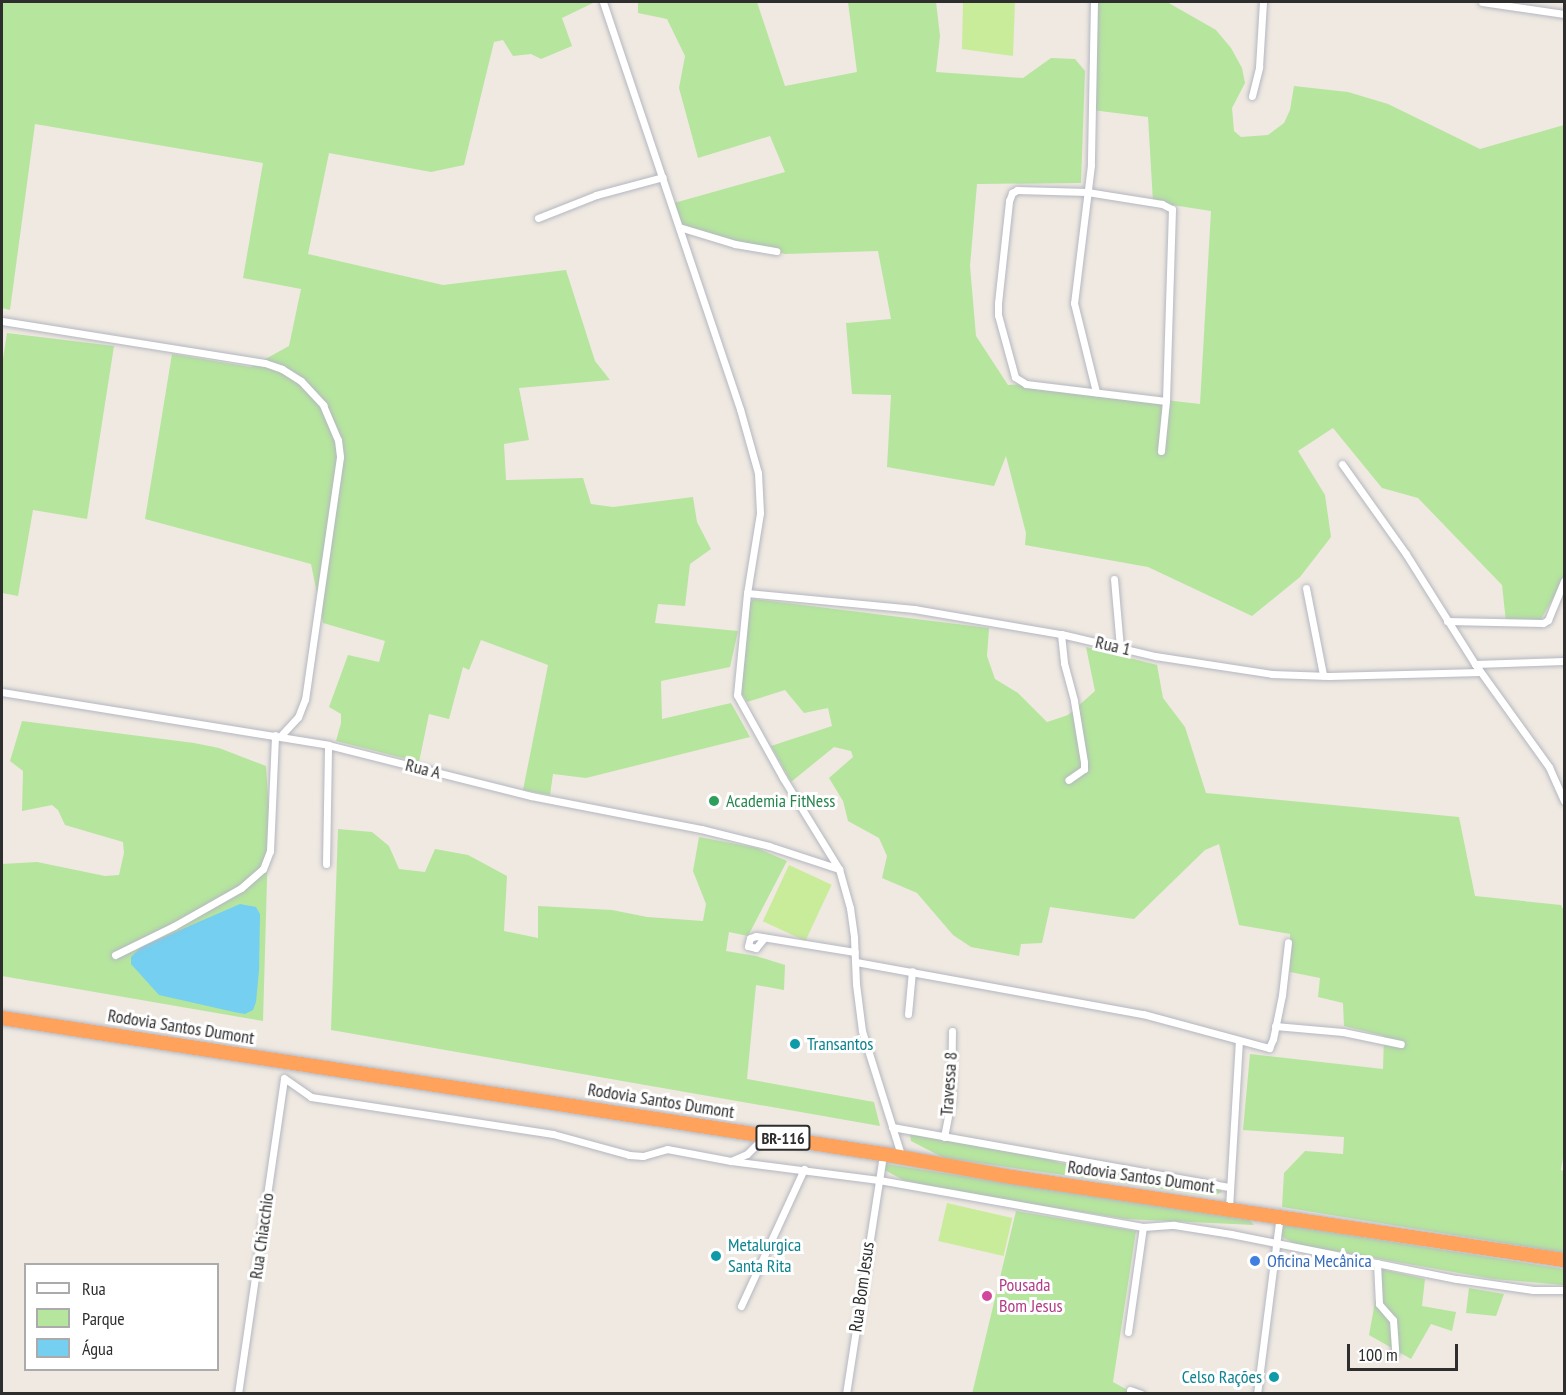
<!DOCTYPE html>
<meta charset="utf-8">
<style>
body{margin:0}
#map{position:relative;width:1566px;height:1395px;overflow:hidden;background:#efe9e1;font-family:"PT Sans Narrow",sans-serif}
div>[style]{position:absolute}
[style*='--x']{left:calc(var(--x)*1px);top:calc(var(--y)*1px);width:calc(var(--w)*1px);rotate:calc(var(--a)*1deg)}
.green>*{inset:0;background:#b6e59e}
.pitch>*{inset:0;background:#c9ec9a;transform-origin:0 0}
.water>*{inset:0;background:#75cff0}
.roads{filter:drop-shadow(0 0 2px #b4b7c1) drop-shadow(0 0 2px #b4b7c1)}
.street>*{height:7px;margin:-3.5px;padding:0 3.5px;transform-origin:3.5px;border-radius:3.5px;background:#fff}
.highway>*{height:14px;margin:-7px;padding:0 7px;transform-origin:7px;border-radius:7px;background:#ffa35c}
.dots>*{width:16px;height:16px;translate:-50% -50%;box-sizing:border-box;border:3px solid #fff;border-radius:50%}
span{translate:-50% -50%;white-space:nowrap;text-align:center;line-height:1.15;-webkit-text-stroke:6px #fff;paint-order:stroke}
.shield-label span{padding:2px 4px;background:#fff;border:2px solid;border-radius:4px;-webkit-text-stroke-width:0}
.shield-label{font-size:16px;color:#2e2e2e;font-weight:700}
.street-label{font-size:18px;color:#2e2e2e}
.leisure-label{font-size:18px;color:#27864d}
.left{translate:0 -50%;text-align:left}
.culture-label{font-size:18px;color:#0d838f}
.right{translate:-100% -50%;text-align:right}
.shop-label{font-size:18px;color:#366cbe}
.hotel-label{font-size:18px;color:#b23c85}
.frame{position:absolute;inset:0;border:3px solid #2e2e2e;pointer-events:none}
.legend{position:absolute;left:24px;top:1263px;width:195px;height:108px;box-sizing:border-box;background:#fff;border:2px solid #ababab;margin:0;padding:8px 10px;list-style:none;font-size:18px;color:#2e2e2e}
.legend li{display:flex;align-items:center;gap:12px;height:30px}
.legend b{width:30px;border:2px solid #ababab}
.scale{position:absolute;left:1347px;top:1344px;width:111px;height:27px;box-sizing:border-box;border:3px solid #2e2e2e;border-top:0;padding-left:8px;font-size:18px;line-height:21px;white-space:nowrap;color:#2e2e2e;-webkit-text-stroke:4px #fff;paint-order:stroke}
</style>
<div id="map">
<div class="green">
<div style="clip-path:polygon(2px 2px,595px 2px,562px 18px,572px 46px,541px 59px,531px 54px,513px 56px,503px 40px,494px 42px,464px 165px,431px 172px,329px 153px,308px 254px,443px 285px,566px 270px,595px 361px,610px 380px,519px 388px,529px 440px,504px 444px,506px 480px,583px 478px,591px 504px,613px 507px,693px 497px,697px 522px,711px 549px,690px 564px,685px 606px,658px 604px,655px 623px,738px 631px,730px 667px,661px 681px,662px 719px,731px 703px,750px 737px,586px 778px,553px 774px,550px 795px,523px 790px,548px 665px,481px 640px,469px 670px,463px 667px,449px 719px,429px 714px,419px 762px,336px 741px,341px 723px,341px 714px,329px 707px,348px 655px,379px 662px,385px 641px,323px 623px,311px 564px,145px 519px,172px 354px,251px 367px,289px 346px,301px 289px,243px 278px,263px 163px,35px 124px,10px 310px,2px 308px)"></div>
<div style="clip-path:polygon(638px 2px,757px 2px,785px 86px,857px 72px,848px 2px,936px 2px,940px 36px,936px 72px,1023px 78px,1051px 58px,1075px 59px,1085px 71px,1081px 183px,977px 184px,970px 266px,976px 336px,1008px 385px,1026px 384px,1200px 404px,1211px 211px,1153px 202px,1148px 117px,1092px 110px,1094px 2px,1167px 2px,1216px 30px,1231px 48px,1242px 68px,1245px 83px,1232px 108px,1234px 131px,1241px 137px,1268px 135px,1284px 123px,1290px 110px,1294px 86px,1348px 92px,1388px 104px,1480px 149px,1564px 125px,1564px 580px,1538px 624px,1506px 622px,1502px 585px,1418px 498px,1382px 488px,1333px 428px,1298px 451px,1325px 495px,1331px 537px,1300px 577px,1252px 616px,1148px 567px,1025px 545px,1026px 533px,1006px 456px,994px 486px,887px 467px,891px 395px,852px 394px,846px 323px,891px 319px,878px 251px,785px 254px,683px 226px,674px 203px,785px 172px,770px 136px,698px 158px,679px 88px,685px 56px,667px 19px,638px 13px)"></div>
<div style="clip-path:polygon(7px 333px,114px 346px,87px 519px,33px 510px,18px 596px,2px 593px,2px 365px)"></div>
<div style="clip-path:polygon(754px 599px,989px 628px,987px 656px,995px 679px,1018px 693px,1047px 722px,1068px 715px,1095px 691px,1086px 647px,1157px 665px,1163px 698px,1185px 727px,1206px 793px,1459px 817px,1475px 896px,1561px 905px,1564px 911px,1564px 1152px,1561px 1170px,1564px 1171px,1564px 1253px,1282px 1207px,1284px 1173px,1305px 1151px,1343px 1154px,1344px 1137px,1243px 1130px,1250px 1054px,1383px 1069px,1384px 1036px,1344px 1026px,1343px 1003px,1318px 997px,1320px 978px,1290px 972px,1290px 934px,1239px 925px,1219px 844px,1205px 850px,1134px 919px,1050px 907px,1042px 943px,1021px 944px,1019px 956px,971px 947px,953px 935px,917px 893px,882px 878px,887px 856px,879px 838px,848px 821px,843px 801px,829px 778px,853px 757px,851px 751px,834px 747px,791px 782px,771px 746px,832px 726px,828px 708px,804px 713px,785px 690px,747px 702px,741px 692px,750px 602px)"></div>
<div style="clip-path:polygon(22px 721px,194px 743px,219px 748px,266px 766px,269px 810px,263px 1021px,2px 976px,2px 864px,37px 862px,105px 876px,119px 875px,124px 853px,123px 842px,65px 825px,58px 810px,52px 805px,22px 811px,23px 771px,10px 761px)"></div>
<div style="clip-path:polygon(338px 829px,372px 832px,389px 846px,399px 869px,425px 872px,435px 849px,468px 855px,507px 876px,504px 931px,538px 938px,538px 906px,612px 910px,647px 917px,703px 921px,706px 904px,693px 871px,699px 837px,757px 848px,787px 861px,748px 936px,729px 932px,726px 951px,756px 956px,785px 965px,784px 990px,756px 985px,747px 1079px,874px 1102px,880px 1126px,331px 1030px)"></div>
<div style="clip-path:polygon(910px 1134px,941px 1136px,1028px 1153px,1060px 1163px,1219px 1188px,1222px 1192px,1212px 1196px,944px 1158px,911px 1141px)"></div>
<div style="clip-path:polygon(885px 1164px,1250px 1220px,1254px 1225px,1126px 1219px,951px 1191px,903px 1180px,883px 1169px)"></div>
<div style="clip-path:polygon(1016px 1211px,1136px 1231px,1113px 1382px,1133px 1393px,972px 1394px)"></div>
<div style="clip-path:polygon(1280px 1224px,1564px 1269px,1564px 1285px,1493px 1279px,1295px 1244px,1279px 1235px)"></div>
<div style="clip-path:polygon(1381px 1269px,1425px 1279px,1422px 1306px,1456px 1312px,1452px 1331px,1431px 1324px,1411px 1359px,1369px 1335px)"></div>
<div style="clip-path:polygon(1469px 1288px,1504px 1294px,1496px 1316px,1466px 1313px)"></div>
</div>
<div class="pitch">
<div style="clip-path:polygon(963px 2px,1015px 2px,1013px 56px,962px 49px)"></div>
<div style="left:789px;top:865px;width:47px;height:62px;rotate:25deg"></div>
<div style="left:947px;top:1203px;width:67px;height:39px;rotate:13deg"></div>
</div>
<div class="water">
<div style="clip-path:polygon(240px 904px,256px 907px,260px 914px,259px 970px,256px 1002px,253px 1010px,245px 1014px,234px 1012px,159px 995px,131px 964px,131px 957px,141px 947px)"></div>
</div>
<div class="roads">
<div class="street">
<div style="--x:603;--y:2;--w:429;--a:71.4"></div>
<div style="--x:740;--y:409;--w:66;--a:74.3"></div>
<div style="--x:758;--y:473;--w:40;--a:87.1"></div>
<div style="--x:760;--y:513;--w:81;--a:99.2"></div>
<div style="--x:747;--y:593;--w:102;--a:95.6"></div>
<div style="--x:737;--y:695;--w:95;--a:61"></div>
<div style="--x:783;--y:778;--w:107;--a:58.4"></div>
<div style="--x:839;--y:869;--w:41;--a:74.2"></div>
<div style="--x:850;--y:908;--w:30;--a:82"></div>
<div style="--x:854;--y:938;--w:46;--a:87.5"></div>
<div style="--x:856;--y:984;--w:47;--a:82.7"></div>
<div style="--x:862;--y:1031;--w:133;--a:72.5"></div>
<div style="--x:1094;--y:2;--w:163;--a:91.1"></div>
<div style="--x:1091;--y:165;--w:139;--a:97"></div>
<div style="--x:1074;--y:303;--w:92;--a:76.1"></div>
<div style="--x:1482;--y:2;--w:83;--a:8.3"></div>
<div style="--x:1252;--y:96;--w:30;--a:-76"></div>
<div style="--x:1259;--y:67;--w:65;--a:-86.5"></div>
<div style="--x:1017;--y:190;--w:70;--a:1.6"></div>
<div style="--x:1087;--y:192;--w:76;--a:9.1"></div>
<div style="--x:1162;--y:204;--w:11;--a:27"></div>
<div style="--x:1172;--y:209;--w:192;--a:91.8"></div>
<div style="--x:1166;--y:401;--w:141;--a:-173.1"></div>
<div style="--x:1026;--y:384;--w:13;--a:-148"></div>
<div style="--x:1015;--y:377;--w:64;--a:-105.3"></div>
<div style="--x:998;--y:315;--w:12;--a:-90"></div>
<div style="--x:998;--y:303;--w:103;--a:-83.8"></div>
<div style="--x:1009;--y:201;--w:9;--a:-69"></div>
<div style="--x:1012;--y:193;--w:6;--a:-31"></div>
<div style="--x:538;--y:218;--w:62;--a:-21.6"></div>
<div style="--x:596;--y:195;--w:69;--a:-15"></div>
<div style="--x:679;--y:227;--w:59;--a:16.9"></div>
<div style="--x:735;--y:244;--w:42;--a:9.7"></div>
<div style="--x:2;--y:321;--w:266;--a:9.1"></div>
<div style="--x:265;--y:363;--w:18;--a:19"></div>
<div style="--x:282;--y:369;--w:22;--a:32"></div>
<div style="--x:301;--y:381;--w:33;--a:47"></div>
<div style="--x:323;--y:405;--w:38;--a:67"></div>
<div style="--x:338;--y:440;--w:17;--a:83"></div>
<div style="--x:340;--y:457;--w:245;--a:98.2"></div>
<div style="--x:305;--y:699;--w:19;--a:111"></div>
<div style="--x:298;--y:717;--w:26;--a:133"></div>
<div style="--x:1161;--y:451;--w:50;--a:-84.3"></div>
<div style="--x:1342;--y:464;--w:110;--a:54.6"></div>
<div style="--x:1406;--y:554;--w:130;--a:57.9"></div>
<div style="--x:1475;--y:664;--w:127;--a:54.3"></div>
<div style="--x:1549;--y:767;--w:37;--a:66"></div>
<div style="--x:1114;--y:579;--w:69;--a:85"></div>
<div style="--x:1306;--y:588;--w:89;--a:78.9"></div>
<div style="--x:747;--y:593;--w:168;--a:5.5"></div>
<div style="--x:914;--y:609;--w:149;--a:9.7"></div>
<div style="--x:1061;--y:634;--w:97;--a:13.2"></div>
<div style="--x:1155;--y:656;--w:118;--a:8.7"></div>
<div style="--x:1272;--y:674;--w:57;--a:2"></div>
<div style="--x:1329;--y:676;--w:151;--a:-1.5"></div>
<div style="--x:1447;--y:621;--w:96;--a:1.2"></div>
<div style="--x:1543;--y:623;--w:6;--a:-31"></div>
<div style="--x:1548;--y:620;--w:42;--a:-67.7"></div>
<div style="--x:1061;--y:634;--w:29;--a:84"></div>
<div style="--x:1064;--y:663;--w:39;--a:75"></div>
<div style="--x:1074;--y:701;--w:62;--a:80.7"></div>
<div style="--x:1084;--y:762;--w:7;--a:90"></div>
<div style="--x:1084;--y:769;--w:19;--a:145"></div>
<div style="--x:1475;--y:664;--w:89;--a:-1.9"></div>
<div style="--x:2;--y:692;--w:330;--a:9.2"></div>
<div style="--x:328;--y:745;--w:209;--a:14.1"></div>
<div style="--x:531;--y:796;--w:173;--a:11"></div>
<div style="--x:701;--y:829;--w:70;--a:14"></div>
<div style="--x:769;--y:846;--w:74;--a:18.2"></div>
<div style="--x:326;--y:864;--w:119;--a:-89"></div>
<div style="--x:764;--y:938;--w:13;--a:129"></div>
<div style="--x:756;--y:948;--w:8;--a:-166"></div>
<div style="--x:748;--y:946;--w:8;--a:-76"></div>
<div style="--x:750;--y:938;--w:6;--a:-18"></div>
<div style="--x:756;--y:936;--w:100;--a:9.2"></div>
<div style="--x:115;--y:955;--w:66;--a:-26.2"></div>
<div style="--x:174;--y:926;--w:77;--a:-29.6"></div>
<div style="--x:241;--y:888;--w:29;--a:-41"></div>
<div style="--x:263;--y:869;--w:19;--a:-69"></div>
<div style="--x:270;--y:851;--w:116;--a:-87.5"></div>
<div style="--x:856;--y:962;--w:292;--a:10.3"></div>
<div style="--x:1143;--y:1014;--w:131;--a:15.1"></div>
<div style="--x:1269;--y:1048;--w:10;--a:-66"></div>
<div style="--x:1273;--y:1039;--w:45;--a:-78.4"></div>
<div style="--x:1282;--y:995;--w:53;--a:-83.5"></div>
<div style="--x:908;--y:1014;--w:43;--a:-84.7"></div>
<div style="--x:1275;--y:1026;--w:68;--a:5"></div>
<div style="--x:1343;--y:1032;--w:59;--a:11.7"></div>
<div style="--x:892;--y:1127;--w:342;--a:10.1"></div>
<div style="--x:944;--y:1137;--w:36;--a:-79"></div>
<div style="--x:951;--y:1102;--w:71;--a:-89.2"></div>
<div style="--x:731;--y:1161;--w:149;--a:7.3"></div>
<div style="--x:879;--y:1180;--w:268;--a:10.1"></div>
<div style="--x:1143;--y:1227;--w:31;--a:-4"></div>
<div style="--x:1174;--y:1225;--w:58;--a:9"></div>
<div style="--x:1231;--y:1234;--w:230;--a:11.3"></div>
<div style="--x:1457;--y:1279;--w:77;--a:8.2"></div>
<div style="--x:1533;--y:1290;--w:31;--a:0"></div>
<div style="--x:1229;--y:1208;--w:166;--a:-86.6"></div>
<div style="--x:1377;--y:1263;--w:41;--a:87.2"></div>
<div style="--x:1379;--y:1304;--w:21;--a:49"></div>
<div style="--x:1393;--y:1320;--w:32;--a:86"></div>
<div style="--x:741;--y:1306;--w:151;--a:-65.3"></div>
<div style="--x:1128;--y:1332;--w:106;--a:-81.9"></div>
<div style="--x:1130;--y:1390;--w:12;--a:20"></div>
<div style="--x:238;--y:1394;--w:319;--a:-81.7"></div>
<div style="--x:284;--y:1078;--w:33;--a:35"></div>
<div style="--x:311;--y:1097;--w:245;--a:8.7"></div>
<div style="--x:553;--y:1134;--w:79;--a:15.4"></div>
<div style="--x:629;--y:1155;--w:14;--a:4"></div>
<div style="--x:643;--y:1156;--w:25;--a:-16"></div>
<div style="--x:667;--y:1149;--w:65;--a:10.6"></div>
<div style="--x:731;--y:1161;--w:17;--a:-24"></div>
<div style="--x:747;--y:1154;--w:25;--a:-45"></div>
<div style="--x:846;--y:1394;--w:243;--a:-81.2"></div>
<div style="--x:1257;--y:1394;--w:180;--a:-82.7"></div>
</div>
<div class="highway">
<div style="--x:2;--y:1018;--w:891;--a:8.78"></div>
<div style="--x:883;--y:1154;--w:124;--a:10.2"></div>
<div style="--x:1005;--y:1176;--w:565;--a:8.55"></div>
</div>
</div>
<div class="dots">
<div style="left:714px;top:801px;background:#2e9e5b"></div>
<div style="left:795px;top:1044px;background:#0f9aa8"></div>
<div style="left:716px;top:1256px;background:#0f9aa8"></div>
<div style="left:1255px;top:1261px;background:#3f7fe0"></div>
<div style="left:987px;top:1296px;background:#d1479c"></div>
<div style="left:1274px;top:1377px;background:#0f9aa8"></div>
</div>
<div class="shield-label">
<span style="left:783px;top:1138px">BR-116</span>
</div>
<div class="street-label">
<span style="left:1113px;top:646px;rotate:13deg">Rua 1</span>
<span style="left:423px;top:769px;rotate:14deg">Rua A</span>
<span style="left:181px;top:1027px;rotate:9deg">Rodovia Santos Dumont</span>
<span style="left:949px;top:1084px;rotate:-86deg">Travessa 8</span>
<span style="left:661px;top:1101px;rotate:9deg">Rodovia Santos Dumont</span>
<span style="left:1141px;top:1177px;rotate:8deg">Rodovia Santos Dumont</span>
<span style="left:262px;top:1236px;rotate:-82deg">Rua Chiacchio</span>
<span style="left:862px;top:1287px;rotate:-82deg">Rua Bom Jesus</span>
</div>
<div class="leisure-label">
<span class="left" style="left:726px;top:801px">Academia FitNess</span>
</div>
<div class="culture-label">
<span class="left" style="left:807px;top:1044px">Transantos</span>
<span class="left" style="left:728px;top:1256px">Metalurgica<br>Santa Rita</span>
<span class="right" style="left:1262px;top:1377px">Celso Rações</span>
</div>
<div class="shop-label">
<span class="left" style="left:1267px;top:1261px">Oficina Mecânica</span>
</div>
<div class="hotel-label">
<span class="left" style="left:999px;top:1296px">Pousada<br>Bom Jesus</span>
</div>
<div class="frame"></div>
<ul class="legend">
<li><b style="height:8px;background:#fff"></b>Rua</li>
<li><b style="height:16px;background:#b6e59e"></b>Parque</li>
<li><b style="height:16px;background:#75cff0"></b>Água</li>
</ul>
<div class="scale">100 m</div>
</div>
